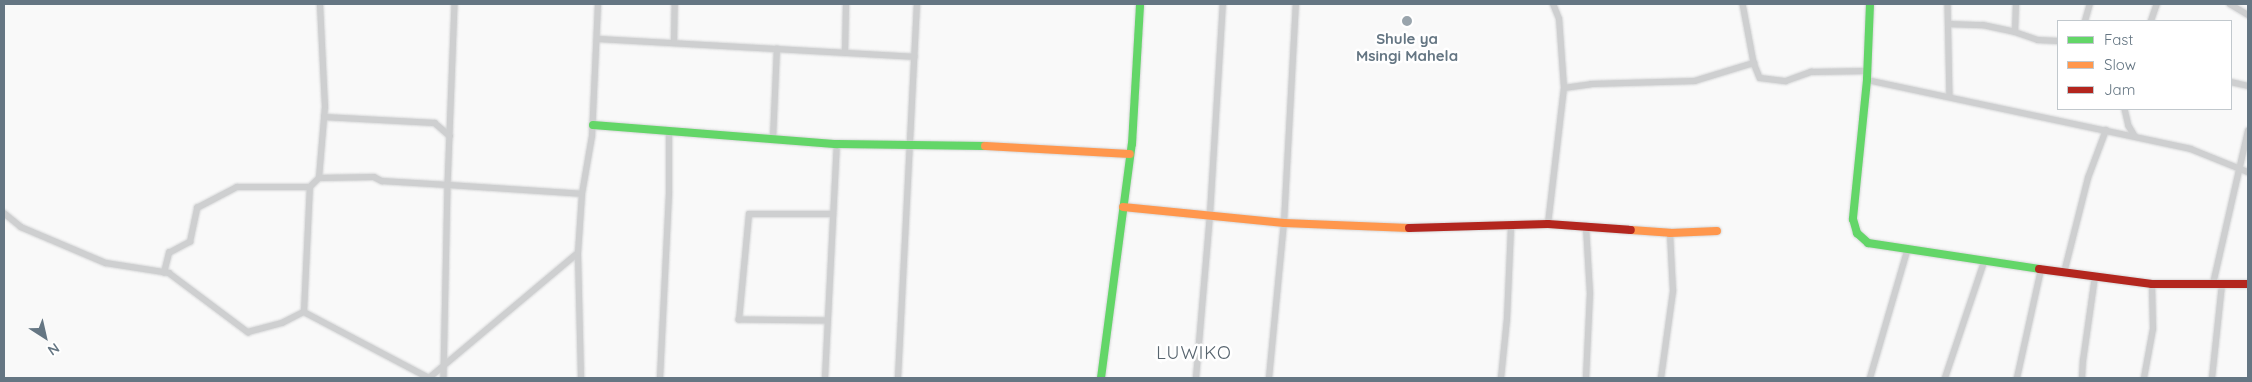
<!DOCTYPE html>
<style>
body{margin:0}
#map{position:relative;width:2252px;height:382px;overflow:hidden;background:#f9f9f9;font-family:Quicksand,sans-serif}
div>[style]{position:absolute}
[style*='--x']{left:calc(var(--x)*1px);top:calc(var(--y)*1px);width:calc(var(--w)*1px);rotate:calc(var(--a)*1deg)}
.roads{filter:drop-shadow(0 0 1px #d5d6d7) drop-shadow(0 0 1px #d5d6d7)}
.street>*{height:5.5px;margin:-2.75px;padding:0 2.75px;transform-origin:2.75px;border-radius:2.75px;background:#cecfd0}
.fast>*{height:8px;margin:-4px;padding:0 4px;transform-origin:4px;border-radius:4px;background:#63d668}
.slow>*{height:8px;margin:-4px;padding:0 4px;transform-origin:4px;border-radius:4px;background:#ff974d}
.jam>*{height:8px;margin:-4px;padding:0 4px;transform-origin:4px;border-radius:4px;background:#b3261e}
.dots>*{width:14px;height:14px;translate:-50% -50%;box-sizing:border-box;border:2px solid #fff;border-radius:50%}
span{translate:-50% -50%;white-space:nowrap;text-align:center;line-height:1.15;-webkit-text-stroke:5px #fff;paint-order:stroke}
.poi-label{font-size:15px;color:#657683;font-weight:700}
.quarter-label{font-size:18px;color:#57646e;letter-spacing:1px}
.frame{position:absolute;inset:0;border:5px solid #657683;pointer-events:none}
.legend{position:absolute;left:2057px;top:20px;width:175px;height:90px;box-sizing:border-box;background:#fff;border:1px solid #c1c8cd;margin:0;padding:6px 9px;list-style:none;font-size:15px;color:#657683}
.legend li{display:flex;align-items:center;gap:10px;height:25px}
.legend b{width:25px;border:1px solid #c1c8cd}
.north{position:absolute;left:20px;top:312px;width:50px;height:50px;-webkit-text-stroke:4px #fff;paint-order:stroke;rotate:145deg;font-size:14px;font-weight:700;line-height:20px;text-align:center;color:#657683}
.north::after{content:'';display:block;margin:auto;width:18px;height:22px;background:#657683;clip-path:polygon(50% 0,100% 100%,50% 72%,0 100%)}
</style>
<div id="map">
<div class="roads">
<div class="street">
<div style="--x:455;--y:4;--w:181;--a:92.2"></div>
<div style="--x:448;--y:185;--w:134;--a:3.8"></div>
<div style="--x:1743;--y:4;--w:60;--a:79.4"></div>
<div style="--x:1754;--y:63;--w:16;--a:68"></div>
<div style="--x:1760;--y:78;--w:26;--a:7"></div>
<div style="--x:1786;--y:81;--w:27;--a:-20"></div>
<div style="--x:1811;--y:72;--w:56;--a:-1"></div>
<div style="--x:1948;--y:4;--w:92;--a:88.8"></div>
<div style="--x:2230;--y:4;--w:21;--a:31"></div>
<div style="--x:2085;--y:21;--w:18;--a:-74"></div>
<div style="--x:2151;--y:21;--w:18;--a:-71"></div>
<div style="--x:1948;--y:24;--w:35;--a:2"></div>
<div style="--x:1983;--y:25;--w:33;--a:12"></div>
<div style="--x:2015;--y:32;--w:24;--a:19"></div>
<div style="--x:2038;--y:40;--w:20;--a:3"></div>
<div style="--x:2015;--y:32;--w:28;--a:-88"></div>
<div style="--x:597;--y:39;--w:318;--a:3.2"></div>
<div style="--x:674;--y:43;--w:39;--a:-89"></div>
<div style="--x:845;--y:53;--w:49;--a:-88.8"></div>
<div style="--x:1867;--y:80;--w:331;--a:12"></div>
<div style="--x:2191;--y:149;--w:61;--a:22"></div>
<div style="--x:2231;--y:82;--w:17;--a:13"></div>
<div style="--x:1564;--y:88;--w:27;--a:-8"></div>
<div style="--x:1591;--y:84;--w:104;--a:-1.7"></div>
<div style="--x:1695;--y:81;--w:62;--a:-17"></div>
<div style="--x:2125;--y:109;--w:17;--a:77"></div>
<div style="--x:2129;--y:126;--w:12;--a:59"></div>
<div style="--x:324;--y:117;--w:111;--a:3.1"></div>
<div style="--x:435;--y:123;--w:20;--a:41"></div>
<div style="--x:773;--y:139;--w:90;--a:-87.5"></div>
<div style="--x:319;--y:178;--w:71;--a:-85.2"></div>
<div style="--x:325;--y:107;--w:103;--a:-92.8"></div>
<div style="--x:4;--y:213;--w:22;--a:39"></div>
<div style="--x:21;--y:227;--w:92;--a:23"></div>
<div style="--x:106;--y:263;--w:64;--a:9"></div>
<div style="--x:169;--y:273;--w:99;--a:36.8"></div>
<div style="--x:248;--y:332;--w:35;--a:-15"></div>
<div style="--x:282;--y:323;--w:25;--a:-27"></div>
<div style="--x:304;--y:312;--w:141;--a:27.8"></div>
<div style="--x:1548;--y:224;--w:137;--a:-83.3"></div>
<div style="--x:1564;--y:88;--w:69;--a:-94.1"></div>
<div style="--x:1559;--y:19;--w:16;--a:-112"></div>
<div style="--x:164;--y:273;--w:21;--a:-76"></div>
<div style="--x:169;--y:253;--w:24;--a:-28"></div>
<div style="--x:190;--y:242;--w:35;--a:-78"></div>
<div style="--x:197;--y:208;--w:45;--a:-27.7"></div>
<div style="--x:237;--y:187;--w:73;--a:0"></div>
<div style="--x:2064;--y:273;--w:98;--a:-75.8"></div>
<div style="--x:2088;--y:178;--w:51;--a:-69.4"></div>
<div style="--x:2213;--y:284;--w:157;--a:-77.1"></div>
<div style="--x:304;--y:312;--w:125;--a:-87.3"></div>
<div style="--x:310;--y:187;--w:13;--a:-45"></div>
<div style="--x:319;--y:178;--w:55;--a:-1"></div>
<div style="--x:374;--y:177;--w:9;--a:27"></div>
<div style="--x:382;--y:181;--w:66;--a:3.5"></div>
<div style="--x:448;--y:185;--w:193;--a:91.2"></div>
<div style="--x:828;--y:321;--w:89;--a:-179.4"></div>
<div style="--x:739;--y:320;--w:106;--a:-84.6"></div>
<div style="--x:749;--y:214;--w:84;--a:0"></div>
<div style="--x:429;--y:378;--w:194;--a:-40"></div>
<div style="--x:581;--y:378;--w:125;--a:-91.4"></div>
<div style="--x:578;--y:253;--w:59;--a:-86.1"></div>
<div style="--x:582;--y:194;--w:59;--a:-80.2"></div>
<div style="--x:592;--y:136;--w:132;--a:-87.4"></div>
<div style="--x:660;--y:378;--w:186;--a:-87.2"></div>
<div style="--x:669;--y:192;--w:61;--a:-90"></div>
<div style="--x:825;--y:378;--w:234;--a:-87.1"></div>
<div style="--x:898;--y:378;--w:374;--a:-87.1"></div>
<div style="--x:1196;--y:378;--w:165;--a:-85.1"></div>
<div style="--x:1210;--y:214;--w:210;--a:-86.5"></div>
<div style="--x:1269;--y:378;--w:156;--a:-84.5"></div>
<div style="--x:1284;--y:223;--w:219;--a:-86.9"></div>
<div style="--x:1501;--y:378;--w:59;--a:-84.2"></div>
<div style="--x:1507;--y:319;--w:92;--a:-87.5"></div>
<div style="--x:1586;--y:378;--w:84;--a:-87.3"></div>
<div style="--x:1590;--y:294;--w:68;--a:-93.4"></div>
<div style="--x:1661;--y:378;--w:88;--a:-82.1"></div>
<div style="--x:1673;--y:291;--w:58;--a:-93"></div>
<div style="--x:1870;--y:378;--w:135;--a:-73.7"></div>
<div style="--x:1945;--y:378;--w:122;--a:-71.4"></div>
<div style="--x:2017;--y:378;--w:111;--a:-77.5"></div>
<div style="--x:2082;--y:378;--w:17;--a:-87"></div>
<div style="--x:2083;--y:361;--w:85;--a:-81.9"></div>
<div style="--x:2144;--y:378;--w:50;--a:-79.6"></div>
<div style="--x:2153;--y:329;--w:45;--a:-91.3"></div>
<div style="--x:2212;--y:378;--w:95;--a:-83.9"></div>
</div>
<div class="fast">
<div style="--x:1870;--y:4;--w:76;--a:92.3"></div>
<div style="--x:1867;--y:80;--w:140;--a:95.8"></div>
<div style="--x:1853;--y:219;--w:15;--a:74"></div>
<div style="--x:1857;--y:233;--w:15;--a:42"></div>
<div style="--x:1868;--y:243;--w:173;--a:8.6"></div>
<div style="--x:593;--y:125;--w:245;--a:4.5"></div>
<div style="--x:837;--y:144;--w:148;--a:0.8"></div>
<div style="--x:1101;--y:378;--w:236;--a:-82.5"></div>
<div style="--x:1132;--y:144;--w:140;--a:-86.7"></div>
</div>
<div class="slow">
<div style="--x:985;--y:146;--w:145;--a:3.2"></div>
<div style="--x:1123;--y:207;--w:162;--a:5.7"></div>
<div style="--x:1284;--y:223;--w:125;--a:2.3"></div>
<div style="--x:1631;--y:230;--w:39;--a:4"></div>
<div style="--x:1670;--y:233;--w:47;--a:-2.4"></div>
</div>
<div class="jam">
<div style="--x:1409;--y:228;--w:139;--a:-1.6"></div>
<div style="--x:1548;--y:224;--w:83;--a:4.1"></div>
<div style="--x:2039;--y:269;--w:114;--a:7.6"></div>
<div style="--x:2152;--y:284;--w:96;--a:0"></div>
</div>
</div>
<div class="dots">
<div style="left:1407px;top:21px;background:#99a4ac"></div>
</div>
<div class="poi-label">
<span style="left:1407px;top:47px">Shule ya<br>Msingi Mahela</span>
</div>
<div class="quarter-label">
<span style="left:1194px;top:353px">LUWIKO</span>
</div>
<div class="frame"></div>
<ul class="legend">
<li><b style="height:6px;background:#63d668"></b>Fast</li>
<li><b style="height:6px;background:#ff974d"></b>Slow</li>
<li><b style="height:6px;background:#b3261e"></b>Jam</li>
</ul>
<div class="north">N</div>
</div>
